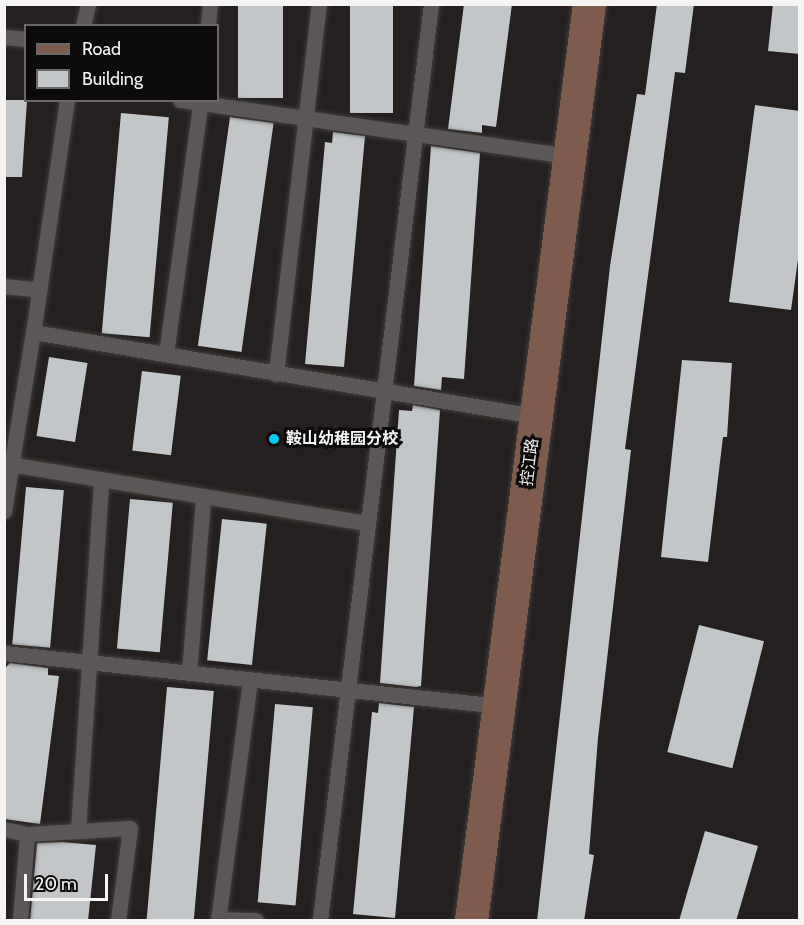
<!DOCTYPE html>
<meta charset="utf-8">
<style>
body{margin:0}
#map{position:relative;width:804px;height:925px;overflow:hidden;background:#24201f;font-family:Cabin,"Noto Sans SC",sans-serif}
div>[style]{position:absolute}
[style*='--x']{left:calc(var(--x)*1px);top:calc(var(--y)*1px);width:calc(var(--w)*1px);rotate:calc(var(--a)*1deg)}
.building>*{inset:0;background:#c2c6c8;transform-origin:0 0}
.roads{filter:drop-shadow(0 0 2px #403d3c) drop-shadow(0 0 2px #403d3c)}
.service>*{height:15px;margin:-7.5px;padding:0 7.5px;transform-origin:7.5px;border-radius:7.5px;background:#5b5756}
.secondary>*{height:33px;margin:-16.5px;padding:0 16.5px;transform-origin:16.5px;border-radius:16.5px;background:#7e5c4d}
.dots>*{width:16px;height:16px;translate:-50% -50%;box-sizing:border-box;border:3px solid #0c0a0a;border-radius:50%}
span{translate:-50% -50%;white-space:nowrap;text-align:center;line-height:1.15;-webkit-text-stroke:6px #0c0a0a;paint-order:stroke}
.poi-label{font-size:16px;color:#f6f4f3;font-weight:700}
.left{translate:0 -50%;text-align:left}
.street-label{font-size:16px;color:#f6f4f3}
.frame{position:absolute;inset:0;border:6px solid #f6f4f3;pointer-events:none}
.legend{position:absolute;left:24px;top:24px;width:195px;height:78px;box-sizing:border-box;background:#0c0a0a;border:2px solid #6a6867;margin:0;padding:8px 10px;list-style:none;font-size:18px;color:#f6f4f3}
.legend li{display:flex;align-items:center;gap:12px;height:30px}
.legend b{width:30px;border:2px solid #6a6867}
.scale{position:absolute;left:24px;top:874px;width:84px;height:27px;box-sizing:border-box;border:3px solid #f6f4f3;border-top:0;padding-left:8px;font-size:18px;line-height:21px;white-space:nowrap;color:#f6f4f3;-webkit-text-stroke:4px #0c0a0a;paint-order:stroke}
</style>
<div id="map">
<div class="building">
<div style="left:238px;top:4px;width:45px;height:94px"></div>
<div style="left:350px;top:4px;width:43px;height:109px"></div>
<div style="clip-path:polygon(464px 4px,512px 4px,496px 127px,482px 125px,482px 133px,448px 129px)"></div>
<div style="clip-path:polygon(657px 4px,694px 4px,685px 73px,675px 72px,625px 449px,631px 450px,598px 738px,589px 854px,594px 855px,584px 921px,537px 921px,610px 266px,637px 94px,645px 95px)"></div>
<div style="clip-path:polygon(773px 4px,800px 4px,800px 54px,768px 51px)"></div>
<div style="clip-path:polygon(4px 100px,27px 100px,22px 177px,4px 177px)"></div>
<div style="clip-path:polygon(755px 105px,800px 111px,800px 245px,791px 310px,729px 302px)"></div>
<div style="left:121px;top:113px;width:48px;height:221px;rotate:5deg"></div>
<div style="left:230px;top:117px;width:44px;height:231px;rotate:8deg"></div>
<div style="clip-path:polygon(333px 132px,365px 136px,344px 367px,305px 364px,325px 142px,332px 143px)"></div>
<div style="clip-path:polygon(431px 146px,480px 153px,464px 379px,442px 377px,441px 390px,414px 386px)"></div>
<div style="left:49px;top:357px;width:39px;height:80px;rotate:9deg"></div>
<div style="clip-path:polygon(682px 360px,732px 363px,727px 437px,723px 437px,708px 562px,661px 557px)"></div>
<div style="left:142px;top:371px;width:39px;height:80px;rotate:7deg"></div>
<div style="clip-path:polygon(413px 405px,440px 410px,421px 686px,416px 687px,380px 683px,399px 410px,412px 411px)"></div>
<div style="left:26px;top:487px;width:38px;height:158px;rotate:5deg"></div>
<div style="left:130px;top:499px;width:43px;height:150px;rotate:5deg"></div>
<div style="left:222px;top:519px;width:45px;height:142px;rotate:6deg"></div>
<div style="left:699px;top:625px;width:67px;height:131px;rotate:14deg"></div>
<div style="clip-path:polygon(10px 663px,48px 668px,48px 675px,59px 676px,40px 824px,4px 819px,4px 669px)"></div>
<div style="left:167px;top:687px;width:47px;height:235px;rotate:5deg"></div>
<div style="clip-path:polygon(379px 703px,414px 707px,395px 918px,353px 914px,372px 712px,378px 713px)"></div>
<div style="left:275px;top:704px;width:38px;height:199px;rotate:5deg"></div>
<div style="clip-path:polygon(705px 831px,758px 846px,736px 921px,679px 921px)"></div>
<div style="clip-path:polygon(62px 842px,96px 845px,88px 921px,30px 921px,37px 843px)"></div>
</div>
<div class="roads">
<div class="service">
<div style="--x:83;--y:26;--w:23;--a:-77"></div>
<div style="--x:208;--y:26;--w:22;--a:-85"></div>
<div style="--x:4;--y:37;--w:22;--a:5"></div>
<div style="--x:67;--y:100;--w:234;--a:98.3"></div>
<div style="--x:33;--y:332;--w:509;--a:9.5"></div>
<div style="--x:180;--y:100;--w:394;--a:8.2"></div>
<div style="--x:4;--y:286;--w:36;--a:6"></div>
<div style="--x:166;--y:354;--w:256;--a:-82.2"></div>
<div style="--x:276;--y:374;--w:372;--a:-83.4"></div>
<div style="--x:4;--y:463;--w:366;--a:9.4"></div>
<div style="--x:4;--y:511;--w:181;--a:-80.8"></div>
<div style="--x:4;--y:653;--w:498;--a:6.1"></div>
<div style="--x:189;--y:673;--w:175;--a:-85.4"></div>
<div style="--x:4;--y:829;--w:24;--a:12"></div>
<div style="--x:27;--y:834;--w:103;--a:-3.3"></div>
<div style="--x:130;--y:828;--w:93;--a:97.4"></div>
<div style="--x:78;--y:830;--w:351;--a:-86.2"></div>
<div style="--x:218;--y:919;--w:38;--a:2"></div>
<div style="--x:20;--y:920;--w:86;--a:-85.3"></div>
<div style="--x:218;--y:920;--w:243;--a:-82.4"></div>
<div style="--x:320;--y:920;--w:923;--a:-83.09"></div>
</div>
<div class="secondary">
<div style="--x:471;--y:920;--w:924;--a:-82.66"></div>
</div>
</div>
<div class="dots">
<div style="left:274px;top:439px;background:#01cbf9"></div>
</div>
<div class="poi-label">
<span class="left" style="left:286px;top:439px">鞍山幼稚园分校</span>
</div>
<div class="street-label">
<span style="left:530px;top:462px;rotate:-83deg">控江路</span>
</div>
<div class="frame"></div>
<ul class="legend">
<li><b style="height:8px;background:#7e5c4d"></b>Road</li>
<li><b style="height:16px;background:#c2c6c8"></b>Building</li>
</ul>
<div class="scale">20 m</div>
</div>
